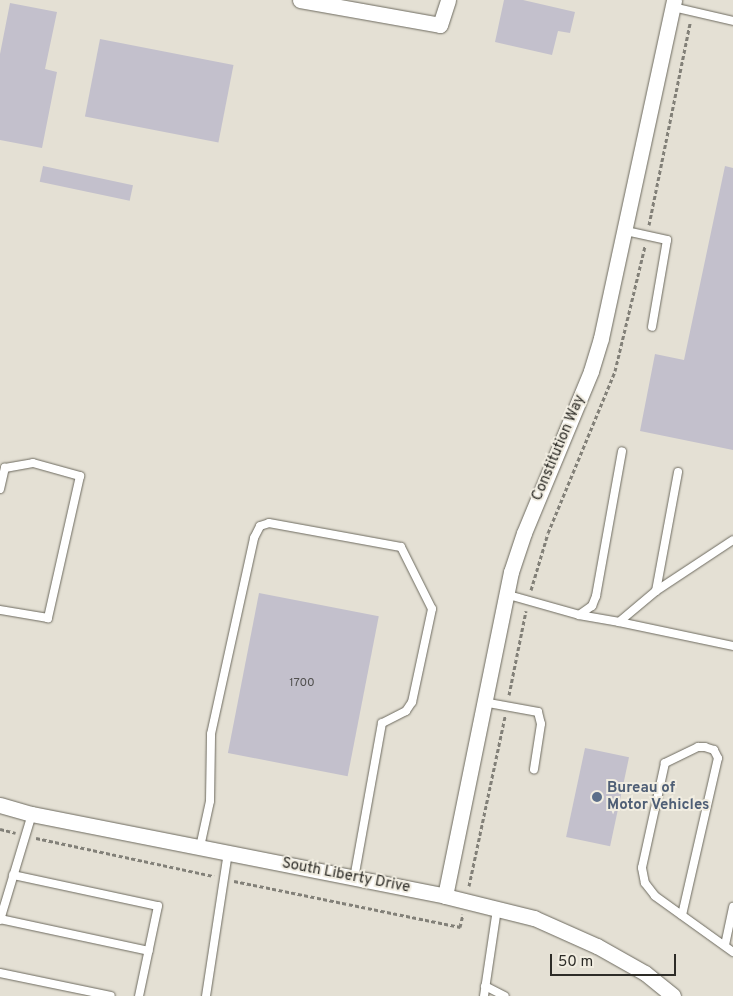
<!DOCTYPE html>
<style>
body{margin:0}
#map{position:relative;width:733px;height:996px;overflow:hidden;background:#e4e0d4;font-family:Overpass,sans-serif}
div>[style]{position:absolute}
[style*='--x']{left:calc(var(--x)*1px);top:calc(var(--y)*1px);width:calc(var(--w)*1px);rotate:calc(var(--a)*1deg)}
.building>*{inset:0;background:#c3c0cc;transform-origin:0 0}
.path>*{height:3px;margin-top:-1.5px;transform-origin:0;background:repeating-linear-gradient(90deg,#828078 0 4px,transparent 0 6.5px)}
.roads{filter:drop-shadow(0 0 1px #6d6a5f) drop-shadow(0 0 1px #6d6a5f)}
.lane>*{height:8px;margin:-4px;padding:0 4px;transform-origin:4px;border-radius:4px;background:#fff}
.street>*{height:15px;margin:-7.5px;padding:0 7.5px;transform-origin:7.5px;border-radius:7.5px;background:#fff}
.dots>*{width:14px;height:14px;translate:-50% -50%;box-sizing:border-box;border:2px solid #f1ede1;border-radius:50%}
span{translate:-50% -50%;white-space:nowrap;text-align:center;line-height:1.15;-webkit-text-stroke:4px #f1ede1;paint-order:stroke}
.number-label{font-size:12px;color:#525150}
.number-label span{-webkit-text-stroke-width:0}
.street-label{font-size:15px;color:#2d2c27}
.service-label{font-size:15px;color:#4e5e75;font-weight:700}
.left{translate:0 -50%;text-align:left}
.scale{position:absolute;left:550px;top:954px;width:126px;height:22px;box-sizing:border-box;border:2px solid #2d2c27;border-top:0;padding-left:6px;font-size:15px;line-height:18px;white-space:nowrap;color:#2d2c27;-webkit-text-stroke:4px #f1ede1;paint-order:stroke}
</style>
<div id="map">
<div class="building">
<div style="clip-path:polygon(504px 0,523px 0,575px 12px,570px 33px,558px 31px,552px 55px,495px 42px)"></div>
<div style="clip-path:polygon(10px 3px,57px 12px,45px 69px,57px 72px,42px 148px,0 140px,0 54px)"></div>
<div style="left:100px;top:39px;width:136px;height:79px;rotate:11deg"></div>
<div style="left:43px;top:166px;width:92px;height:16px;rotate:12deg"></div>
<div style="clip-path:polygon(725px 166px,733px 168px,733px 450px,640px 431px,655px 354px,684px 360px)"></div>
<div style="left:259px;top:593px;width:122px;height:163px;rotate:11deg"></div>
<div style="left:585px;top:748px;width:45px;height:91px;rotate:12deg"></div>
</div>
<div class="path">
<div style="--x:649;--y:225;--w:206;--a:-78.5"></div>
<div style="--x:531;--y:590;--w:59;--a:-73.4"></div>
<div style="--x:548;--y:533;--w:175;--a:-67.5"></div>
<div style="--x:615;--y:371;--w:129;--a:-76.5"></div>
<div style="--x:509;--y:695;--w:86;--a:-78.6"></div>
<div style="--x:0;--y:829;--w:16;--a:14"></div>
<div style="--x:36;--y:838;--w:182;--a:12.1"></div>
<div style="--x:234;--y:881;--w:231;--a:11.5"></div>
<div style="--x:460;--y:927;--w:13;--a:-77"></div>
<div style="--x:469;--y:886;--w:174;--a:-78"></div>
</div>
<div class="roads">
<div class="lane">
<div style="--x:673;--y:7;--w:62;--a:13.1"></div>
<div style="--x:626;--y:231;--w:42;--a:12.4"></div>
<div style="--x:667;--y:240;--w:88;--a:99.8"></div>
<div style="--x:0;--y:489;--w:22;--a:-77"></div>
<div style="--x:5;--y:468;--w:28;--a:-10"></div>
<div style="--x:33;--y:463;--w:49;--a:15.5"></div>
<div style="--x:80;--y:476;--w:146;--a:102.7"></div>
<div style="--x:48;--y:618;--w:49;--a:-170.5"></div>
<div style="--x:656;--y:591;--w:92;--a:-33.5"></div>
<div style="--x:505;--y:594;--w:77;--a:15.8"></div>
<div style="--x:579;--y:615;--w:16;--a:-35"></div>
<div style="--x:592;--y:606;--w:11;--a:-68"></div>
<div style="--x:596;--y:596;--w:147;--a:-79.8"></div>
<div style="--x:579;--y:615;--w:41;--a:9.9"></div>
<div style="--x:619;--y:622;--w:48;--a:-40"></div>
<div style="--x:656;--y:591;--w:121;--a:-79.5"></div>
<div style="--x:619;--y:622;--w:116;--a:11.9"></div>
<div style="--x:483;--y:702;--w:56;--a:10.3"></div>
<div style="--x:538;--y:712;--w:12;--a:76"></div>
<div style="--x:541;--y:724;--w:46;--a:98.8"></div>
<div style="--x:200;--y:847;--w:47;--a:-77.7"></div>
<div style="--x:210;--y:801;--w:67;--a:-89.1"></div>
<div style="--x:211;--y:734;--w:201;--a:-77.6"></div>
<div style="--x:254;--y:538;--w:13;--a:-63"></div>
<div style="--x:260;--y:526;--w:9;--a:-18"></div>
<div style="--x:269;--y:523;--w:134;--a:10.3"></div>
<div style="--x:401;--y:547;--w:69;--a:63.4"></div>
<div style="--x:432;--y:609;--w:95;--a:102.1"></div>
<div style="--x:412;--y:702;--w:11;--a:124"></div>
<div style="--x:406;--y:711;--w:27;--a:153"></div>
<div style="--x:382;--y:723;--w:158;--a:100.2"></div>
<div style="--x:13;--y:875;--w:148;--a:12.1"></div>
<div style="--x:158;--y:906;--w:92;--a:101.9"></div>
<div style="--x:682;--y:915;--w:161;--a:-77.1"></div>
<div style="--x:718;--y:758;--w:9;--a:-117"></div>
<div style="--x:714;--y:750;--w:9;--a:-162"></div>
<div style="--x:705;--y:747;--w:7;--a:180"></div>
<div style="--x:698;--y:747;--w:37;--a:154"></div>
<div style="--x:665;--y:763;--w:107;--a:102.4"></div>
<div style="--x:642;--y:868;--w:15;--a:79"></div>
<div style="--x:645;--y:883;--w:16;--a:52"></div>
<div style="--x:655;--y:896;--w:96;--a:35.7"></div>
<div style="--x:0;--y:919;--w:152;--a:12.1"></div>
<div style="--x:0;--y:920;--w:111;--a:-73.2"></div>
<div style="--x:725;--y:945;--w:39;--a:-78"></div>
<div style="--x:0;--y:973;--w:113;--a:11.7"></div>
<div style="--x:485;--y:986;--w:22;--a:27"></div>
<div style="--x:206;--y:996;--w:146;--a:-81.3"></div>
<div style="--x:484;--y:996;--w:88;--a:-81.5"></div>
</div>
<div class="street">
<div style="--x:300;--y:0;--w:142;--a:10.1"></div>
<div style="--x:440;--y:25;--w:26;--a:-72"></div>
<div style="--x:0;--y:805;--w:33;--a:16"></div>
<div style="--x:32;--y:814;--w:421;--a:11.2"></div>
<div style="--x:445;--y:896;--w:92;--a:13.9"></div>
<div style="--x:534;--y:918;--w:69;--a:24"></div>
<div style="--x:597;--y:946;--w:55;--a:29.4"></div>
<div style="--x:645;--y:973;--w:36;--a:39"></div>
<div style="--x:445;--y:896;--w:331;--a:-78.5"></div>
<div style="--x:511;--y:572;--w:41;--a:-71.6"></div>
<div style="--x:524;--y:533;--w:175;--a:-67.5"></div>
<div style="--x:591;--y:371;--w:34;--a:-73"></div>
<div style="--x:601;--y:338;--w:346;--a:-77.8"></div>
</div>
</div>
<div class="dots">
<div style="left:597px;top:797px;background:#5c6f8a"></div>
</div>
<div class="number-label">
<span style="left:302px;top:684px">1700</span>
</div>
<div class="street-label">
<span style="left:559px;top:448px;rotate:-67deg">Constitution Way</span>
<span style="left:346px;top:876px;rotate:11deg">South Liberty Drive</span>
</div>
<div class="service-label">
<span class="left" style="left:607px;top:797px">Bureau of<br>Motor Vehicles</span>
</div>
<div class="scale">50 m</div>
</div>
